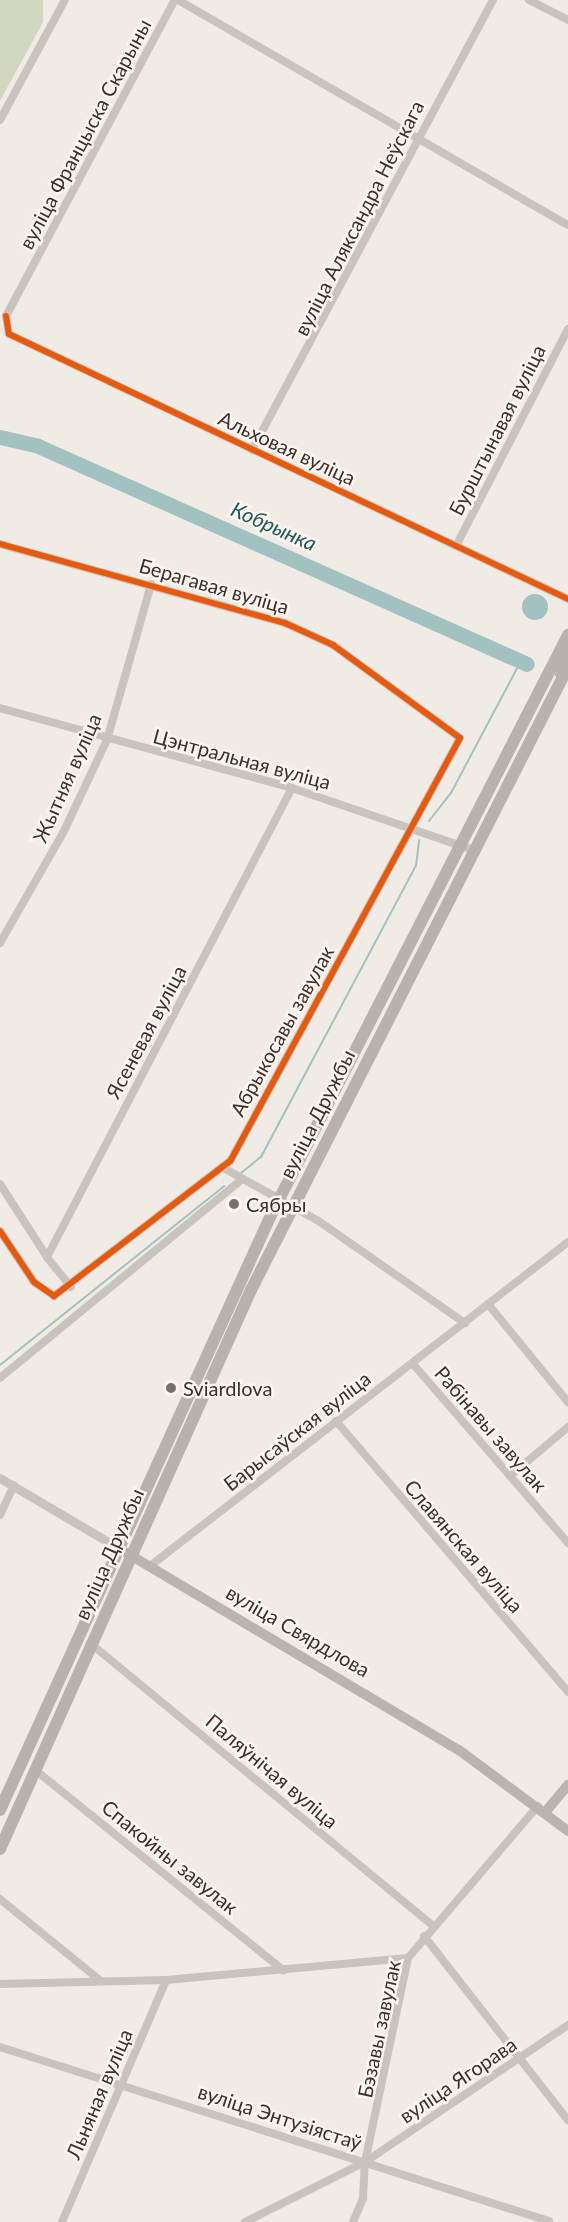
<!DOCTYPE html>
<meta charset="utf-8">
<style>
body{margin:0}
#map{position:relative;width:568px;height:2222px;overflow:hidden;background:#f0ebe5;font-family:Lato,sans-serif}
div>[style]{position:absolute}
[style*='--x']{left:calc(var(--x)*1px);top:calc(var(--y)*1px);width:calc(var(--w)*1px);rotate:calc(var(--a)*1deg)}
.green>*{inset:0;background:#d1d6bf}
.water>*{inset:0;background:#a1c2c1}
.round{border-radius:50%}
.stream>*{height:2px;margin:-1px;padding:0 1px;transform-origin:1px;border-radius:1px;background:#a1c2c1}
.river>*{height:15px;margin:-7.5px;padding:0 7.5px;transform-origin:7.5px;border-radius:7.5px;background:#a1c2c1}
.minor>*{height:8px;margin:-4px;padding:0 4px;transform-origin:4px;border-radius:4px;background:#c9c3be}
.tertiary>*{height:9px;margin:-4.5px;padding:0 4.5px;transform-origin:4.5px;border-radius:4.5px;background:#c9c3be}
.secondary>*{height:10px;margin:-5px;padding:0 5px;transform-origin:5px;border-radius:5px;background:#bab3ae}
.primary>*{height:12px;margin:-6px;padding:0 6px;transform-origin:6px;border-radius:6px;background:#b8b1ad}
.cycleway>*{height:6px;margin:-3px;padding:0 3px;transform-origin:3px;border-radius:3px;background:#e8590c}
.dots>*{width:16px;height:16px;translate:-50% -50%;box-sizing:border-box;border:3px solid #fbf5ee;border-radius:50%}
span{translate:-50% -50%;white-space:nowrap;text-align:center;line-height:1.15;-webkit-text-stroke:5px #fbf5ee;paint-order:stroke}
.street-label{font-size:20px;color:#3b302b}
.poi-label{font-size:20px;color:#3b302b}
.left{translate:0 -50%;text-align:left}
.water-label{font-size:21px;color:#1f5a5e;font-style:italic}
</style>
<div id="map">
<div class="green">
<div style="clip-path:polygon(0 0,43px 0,43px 22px,0 101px)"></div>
</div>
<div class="water">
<div class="round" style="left:522px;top:594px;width:26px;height:26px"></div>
</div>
<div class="stream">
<div style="--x:429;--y:821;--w:36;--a:-52"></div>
<div style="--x:451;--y:793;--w:149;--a:-62.1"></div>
<div style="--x:241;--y:1173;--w:26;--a:-39"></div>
<div style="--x:261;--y:1157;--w:330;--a:-62"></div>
<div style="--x:416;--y:866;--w:26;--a:-83"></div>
<div style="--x:0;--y:1365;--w:287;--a:-38.6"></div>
</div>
<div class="river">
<div style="--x:0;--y:437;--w:39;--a:13"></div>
<div style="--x:38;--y:446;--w:535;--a:24.03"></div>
</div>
<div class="minor">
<div style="--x:178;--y:0;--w:450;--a:30"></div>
<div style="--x:529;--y:0;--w:44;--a:27.1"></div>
<div style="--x:0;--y:120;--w:136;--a:-61.6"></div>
<div style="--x:6;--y:316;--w:18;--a:81"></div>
<div style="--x:9;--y:334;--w:619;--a:25.36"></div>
<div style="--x:6;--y:316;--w:358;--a:-61.9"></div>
<div style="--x:252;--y:450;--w:510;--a:-61.83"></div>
<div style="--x:0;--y:544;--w:296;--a:15.5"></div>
<div style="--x:285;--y:623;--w:53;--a:24.6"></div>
<div style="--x:333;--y:645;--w:157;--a:36.2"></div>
<div style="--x:460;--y:738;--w:481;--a:118.5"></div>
<div style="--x:230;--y:1161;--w:222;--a:142.5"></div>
<div style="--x:54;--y:1296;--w:24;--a:-145"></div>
<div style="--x:34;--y:1282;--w:61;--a:-123.7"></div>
<div style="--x:456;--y:546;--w:244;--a:-62.7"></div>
<div style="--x:0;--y:708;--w:303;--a:15.3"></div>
<div style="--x:292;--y:788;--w:191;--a:18.9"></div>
<div style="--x:0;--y:943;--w:127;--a:-60.2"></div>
<div style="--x:63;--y:833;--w:103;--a:-64.7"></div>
<div style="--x:107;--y:740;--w:162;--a:-74.2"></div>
<div style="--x:222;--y:1167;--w:112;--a:29.3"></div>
<div style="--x:320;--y:1222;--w:177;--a:34.9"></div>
<div style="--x:0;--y:1184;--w:87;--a:57.2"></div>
<div style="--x:71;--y:1287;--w:38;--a:-129"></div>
<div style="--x:47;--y:1257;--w:529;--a:-62.42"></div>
<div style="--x:488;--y:1304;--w:127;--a:50.8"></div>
<div style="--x:413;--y:1364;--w:237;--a:49.1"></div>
<div style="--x:0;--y:1378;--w:313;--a:-39.4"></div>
<div style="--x:336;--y:1421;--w:357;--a:49.4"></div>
<div style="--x:510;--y:1476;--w:76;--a:-40.2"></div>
<div style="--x:0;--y:1515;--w:33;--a:-65"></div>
<div style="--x:150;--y:1566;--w:529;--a:-37.78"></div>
<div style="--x:90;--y:1643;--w:443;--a:39.5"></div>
<div style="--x:34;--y:1769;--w:321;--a:38.9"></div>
<div style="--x:0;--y:1899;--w:130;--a:39.1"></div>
<div style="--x:424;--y:1936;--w:234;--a:52"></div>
<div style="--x:0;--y:1984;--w:166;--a:-1.4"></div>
<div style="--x:166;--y:1980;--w:243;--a:-5.2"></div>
<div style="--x:0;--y:2047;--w:576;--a:17.59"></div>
<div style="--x:62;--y:2222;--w:263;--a:-66.7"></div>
<div style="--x:245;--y:2222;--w:134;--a:-26.6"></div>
<div style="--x:365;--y:2162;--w:245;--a:-34"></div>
<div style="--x:353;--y:2222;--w:26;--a:-67"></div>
<div style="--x:363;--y:2198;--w:36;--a:-87"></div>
<div style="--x:365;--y:2162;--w:208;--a:-78.1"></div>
<div style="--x:408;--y:1958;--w:200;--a:-49.5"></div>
</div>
<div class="tertiary">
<div style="--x:0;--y:1478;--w:134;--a:30.6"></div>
</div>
<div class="secondary">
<div style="--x:115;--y:1546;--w:400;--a:30.7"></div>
<div style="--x:459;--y:1750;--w:136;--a:36.6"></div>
<div style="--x:547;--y:1810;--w:33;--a:-50"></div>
</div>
<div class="primary">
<div style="--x:561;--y:674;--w:20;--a:-70"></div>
<div style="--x:0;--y:1810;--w:654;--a:-65.51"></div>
<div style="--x:271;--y:1215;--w:652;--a:-62.88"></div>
<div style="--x:0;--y:1849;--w:613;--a:-65.82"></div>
<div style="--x:251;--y:1290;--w:699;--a:-63.03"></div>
</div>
<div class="cycleway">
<div style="--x:6;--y:316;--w:18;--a:81"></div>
<div style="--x:9;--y:334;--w:619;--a:25.36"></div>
<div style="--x:0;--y:544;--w:296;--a:15.5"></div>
<div style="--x:285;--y:623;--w:53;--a:24.6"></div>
<div style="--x:333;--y:645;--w:157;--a:36.2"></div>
<div style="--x:460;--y:738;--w:481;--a:118.5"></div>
<div style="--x:230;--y:1161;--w:222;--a:142.5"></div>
<div style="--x:54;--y:1296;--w:24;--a:-145"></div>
<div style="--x:34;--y:1282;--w:61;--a:-123.7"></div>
</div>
<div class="dots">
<div style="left:234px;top:1204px;background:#7a716c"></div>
<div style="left:171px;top:1388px;background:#7a716c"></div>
</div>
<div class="street-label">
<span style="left:85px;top:134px;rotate:-62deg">вуліца Францыска Скарыны</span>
<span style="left:359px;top:218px;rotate:-63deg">вуліца Аляксандра Неўскага</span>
<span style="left:497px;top:430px;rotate:-63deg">Бурштынавая вуліца</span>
<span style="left:287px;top:448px;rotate:25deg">Альховая вуліца</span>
<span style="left:214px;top:586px;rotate:16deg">Берагавая вуліца</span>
<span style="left:242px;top:759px;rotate:15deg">Цэнтральная вуліца</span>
<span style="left:67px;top:778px;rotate:-66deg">Жытняя вуліца</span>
<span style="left:282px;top:1031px;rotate:-61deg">Абрыкосавы завулак</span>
<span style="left:146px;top:1032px;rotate:-62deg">Ясеневая вуліца</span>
<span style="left:317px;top:1114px;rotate:-63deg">вуліца Дружбы</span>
<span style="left:491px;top:1429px;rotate:49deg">Рабінавы завулак</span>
<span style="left:297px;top:1431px;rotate:-38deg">Барысаўская вуліца</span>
<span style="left:464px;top:1546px;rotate:49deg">Славянская вуліца</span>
<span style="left:109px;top:1554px;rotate:-66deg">вуліца Дружбы</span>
<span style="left:298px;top:1631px;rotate:30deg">вуліца Свярдлова</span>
<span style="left:272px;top:1771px;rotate:40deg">Паляўнічая вуліца</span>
<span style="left:170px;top:1857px;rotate:39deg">Спакойны завулак</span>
<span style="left:379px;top:2029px;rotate:-78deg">Бэзавы завулак</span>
<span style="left:458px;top:2080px;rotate:-34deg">вуліца Ягорава</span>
<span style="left:99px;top:2094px;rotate:-67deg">Льняная вуліца</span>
<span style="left:280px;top:2117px;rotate:18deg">вуліца Энтузіястаў</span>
</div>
<div class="poi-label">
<span class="left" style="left:246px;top:1204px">Сябры</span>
<span class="left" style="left:183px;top:1388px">Sviardlova</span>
</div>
<div class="water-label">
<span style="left:274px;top:526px;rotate:24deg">Кобрынка</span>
</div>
</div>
